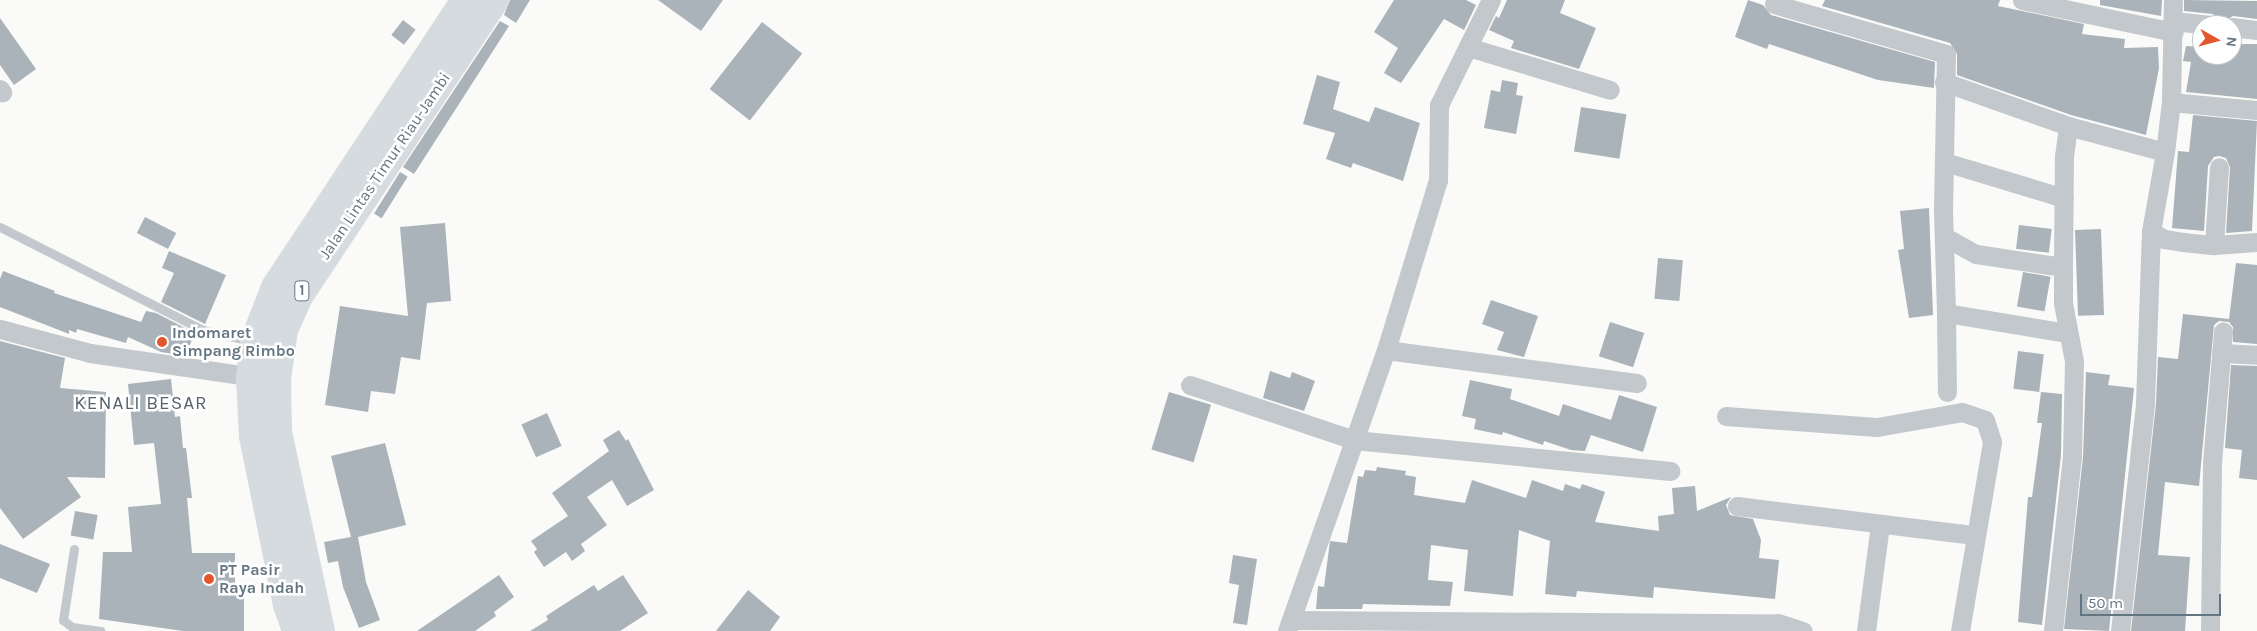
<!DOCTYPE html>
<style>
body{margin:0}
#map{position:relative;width:2257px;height:631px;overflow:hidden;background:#fafaf8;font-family:Karla,sans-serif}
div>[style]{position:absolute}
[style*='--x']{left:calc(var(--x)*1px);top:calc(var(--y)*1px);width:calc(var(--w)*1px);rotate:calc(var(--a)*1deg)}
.building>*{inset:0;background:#aab3b9;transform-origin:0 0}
.service>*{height:9px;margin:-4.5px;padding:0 4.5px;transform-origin:4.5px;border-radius:4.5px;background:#c3c8cc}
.minor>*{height:19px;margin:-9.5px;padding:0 9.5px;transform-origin:9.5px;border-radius:9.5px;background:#c3c8cc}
.trunk>*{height:28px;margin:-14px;padding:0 14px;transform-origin:14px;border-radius:14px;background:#d6dbdf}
.dots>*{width:14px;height:14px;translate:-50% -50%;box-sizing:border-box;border:2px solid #fff;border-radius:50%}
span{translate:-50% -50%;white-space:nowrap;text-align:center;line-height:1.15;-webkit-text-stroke:5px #fff;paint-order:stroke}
.shield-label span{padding:1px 4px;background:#fff;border:1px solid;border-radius:4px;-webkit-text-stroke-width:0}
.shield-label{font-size:15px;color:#657683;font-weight:700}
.street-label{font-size:16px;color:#657683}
.poi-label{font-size:16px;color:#657683;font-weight:700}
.left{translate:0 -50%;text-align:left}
.quarter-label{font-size:19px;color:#57646e;letter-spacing:1px}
.north{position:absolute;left:2192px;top:15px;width:50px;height:50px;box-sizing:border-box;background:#fff;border:1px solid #c1c8cd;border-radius:50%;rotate:97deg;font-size:14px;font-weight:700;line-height:20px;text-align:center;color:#657683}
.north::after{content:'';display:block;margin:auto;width:18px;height:22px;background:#e4572e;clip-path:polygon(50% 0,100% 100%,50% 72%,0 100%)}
.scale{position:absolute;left:2080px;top:594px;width:141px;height:22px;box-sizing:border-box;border:2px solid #657683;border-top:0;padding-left:6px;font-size:15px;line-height:18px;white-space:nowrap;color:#657683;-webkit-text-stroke:4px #fff;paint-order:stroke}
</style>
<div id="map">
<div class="building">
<div style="clip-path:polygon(510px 0,530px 0,516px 23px,504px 15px)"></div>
<div style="clip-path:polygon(658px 0,723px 0,701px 31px)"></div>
<div style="clip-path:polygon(1394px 0,1466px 0,1476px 5px,1464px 30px,1444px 19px,1401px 83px,1384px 73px,1398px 48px,1374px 32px)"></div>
<div style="clip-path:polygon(1507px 0,1565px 0,1560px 13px,1596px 28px,1579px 69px,1511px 48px,1514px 41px,1489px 30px,1496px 16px,1499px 18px)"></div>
<div style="clip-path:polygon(1748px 0,1763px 5px,1771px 15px,1935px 62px,1934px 88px,1878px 80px,1769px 44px,1767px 49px,1735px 37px)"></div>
<div style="clip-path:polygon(1825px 0,2000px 0,1998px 6px,2084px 24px,2082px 34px,2125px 39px,2124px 48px,2158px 47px,2159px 68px,2146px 135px,2071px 115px,1957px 75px,1957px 54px,1950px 43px,1822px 6px)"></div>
<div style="clip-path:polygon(2100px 0,2162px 0,2161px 16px,2100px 5px)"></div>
<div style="clip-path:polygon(2184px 0,2257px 1px,2257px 19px,2233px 16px,2222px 23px,2213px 14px,2184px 11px)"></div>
<div style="clip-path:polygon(0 18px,36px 69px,14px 85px,0 65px)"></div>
<div style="left:403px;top:20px;width:16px;height:19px;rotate:38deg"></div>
<div style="clip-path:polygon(500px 21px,509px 26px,414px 174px,403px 167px)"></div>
<div style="left:762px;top:22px;width:51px;height:85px;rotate:38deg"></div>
<div style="clip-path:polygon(2232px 44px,2257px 44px,2257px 99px,2186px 92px,2191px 62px,2183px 61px,2186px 46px,2202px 47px,2202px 55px,2232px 55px)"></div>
<div style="clip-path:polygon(1317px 75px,1340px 82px,1333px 109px,1369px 122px,1375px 107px,1420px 123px,1403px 181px,1353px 163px,1351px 168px,1326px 159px,1335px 133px,1303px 124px)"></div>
<div style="clip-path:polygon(1502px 80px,1518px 83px,1516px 95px,1523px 96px,1516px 134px,1484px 128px,1491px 90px,1500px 92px)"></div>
<div style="left:1581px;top:107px;width:46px;height:45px;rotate:9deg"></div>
<div style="clip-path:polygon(2193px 115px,2257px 121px,2252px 231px,2226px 233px,2230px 167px,2226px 158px,2219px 156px,2214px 157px,2208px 166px,2204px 231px,2172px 228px,2178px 151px,2189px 152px)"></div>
<div style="left:400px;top:172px;width:9px;height:49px;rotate:32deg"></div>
<div style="clip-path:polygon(1929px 208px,1933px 315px,1909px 318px,1898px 250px,1904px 249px,1900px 211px)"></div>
<div style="left:145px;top:217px;width:35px;height:18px;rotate:27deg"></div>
<div style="clip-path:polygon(445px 223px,451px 301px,427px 303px,420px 360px,401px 357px,395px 394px,371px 391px,368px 412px,325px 405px,340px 306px,408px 316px,400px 227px)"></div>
<div style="left:2019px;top:225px;width:33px;height:24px;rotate:7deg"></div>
<div style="left:2101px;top:229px;width:86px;height:26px;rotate:88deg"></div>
<div style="clip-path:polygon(169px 251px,226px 275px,205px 324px,161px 302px,174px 273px,162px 268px)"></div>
<div style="left:1658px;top:258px;width:25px;height:41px;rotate:5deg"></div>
<div style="clip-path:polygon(2236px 263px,2257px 265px,2257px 344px,2233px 342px,2233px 327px,2229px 322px,2219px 321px,2214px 325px,2199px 486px,2165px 482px,2158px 555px,2190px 557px,2185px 631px,2131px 631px,2156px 404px,2158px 357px,2178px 359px,2183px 314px,2229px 319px)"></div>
<div style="clip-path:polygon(3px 271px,55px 291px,54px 293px,141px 322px,146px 311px,156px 313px,195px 333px,185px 356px,161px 352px,128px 337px,126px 343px,77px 329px,76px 333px,69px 330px,69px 334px,0 307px,0 279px)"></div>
<div style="left:2023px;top:272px;width:28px;height:35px;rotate:10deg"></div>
<div style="clip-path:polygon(1491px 300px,1538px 316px,1524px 357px,1497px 350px,1504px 332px,1482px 324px)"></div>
<div style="left:1610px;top:322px;width:36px;height:36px;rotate:18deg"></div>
<div style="clip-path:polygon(0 341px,65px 358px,60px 388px,106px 392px,105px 478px,67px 477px,81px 497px,23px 539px,0 508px)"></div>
<div style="left:2018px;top:351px;width:26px;height:38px;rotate:7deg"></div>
<div style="clip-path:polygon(2231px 365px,2257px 366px,2257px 480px,2239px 478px,2242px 450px,2225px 448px)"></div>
<div style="clip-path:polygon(1270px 371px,1290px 378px,1292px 372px,1315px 381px,1304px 411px,1263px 398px)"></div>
<div style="clip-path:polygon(2086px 372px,2110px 375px,2108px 385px,2134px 388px,2109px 631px,2064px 629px,2083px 457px)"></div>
<div style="clip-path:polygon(171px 379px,175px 417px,180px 416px,183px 448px,186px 448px,192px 498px,187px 498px,192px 553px,235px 553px,235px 588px,244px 588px,244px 631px,183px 631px,99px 619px,103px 552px,132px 552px,128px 507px,161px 504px,154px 443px,134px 445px,128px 384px)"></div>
<div style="clip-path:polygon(1470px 380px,1512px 389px,1510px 399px,1559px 416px,1563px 404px,1611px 420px,1619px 395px,1657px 407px,1643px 452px,1591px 435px,1585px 451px,1571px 450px,1544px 441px,1543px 445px,1503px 432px,1502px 435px,1474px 429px,1476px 419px,1462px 416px)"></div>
<div style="left:1169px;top:392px;width:44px;height:60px;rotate:17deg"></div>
<div style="clip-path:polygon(2041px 392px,2062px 394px,2061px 455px,2042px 625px,2018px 622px,2028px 497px,2032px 497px,2042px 423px,2037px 423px)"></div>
<div style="left:547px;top:413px;width:36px;height:28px;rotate:66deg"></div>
<div style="clip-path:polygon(619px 430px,626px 441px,628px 439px,654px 490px,627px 506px,612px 480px,587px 497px,607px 525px,581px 544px,585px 551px,572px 561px,566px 552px,544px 567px,534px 552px,537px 549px,531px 541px,568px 516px,552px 493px,609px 451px,603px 440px)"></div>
<div style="clip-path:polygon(385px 443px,406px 525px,358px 537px,366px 582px,380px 620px,359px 628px,343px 587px,338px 561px,328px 563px,324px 542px,351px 537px,331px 456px)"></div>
<div style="clip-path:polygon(1377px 467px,1406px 471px,1405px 475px,1416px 477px,1414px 495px,1465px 503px,1472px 480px,1526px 498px,1532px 480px,1563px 491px,1565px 484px,1580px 489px,1582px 484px,1605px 492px,1595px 522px,1659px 531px,1658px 516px,1674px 514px,1672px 488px,1695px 486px,1697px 511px,1731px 497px,1726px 505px,1730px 515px,1753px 519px,1761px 540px,1759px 558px,1779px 560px,1775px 599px,1654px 587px,1653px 598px,1577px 591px,1576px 597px,1545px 594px,1550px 541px,1519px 530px,1513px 596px,1464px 591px,1468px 550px,1431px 545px,1428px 580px,1453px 582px,1450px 606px,1363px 604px,1362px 609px,1316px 609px,1318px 586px,1324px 587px,1330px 541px,1347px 543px,1358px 476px,1363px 477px,1365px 470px,1376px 471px)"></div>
<div style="left:75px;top:511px;width:23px;height:25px;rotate:10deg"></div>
<div style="clip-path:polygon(0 544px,50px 564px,37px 593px,0 578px)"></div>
<div style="clip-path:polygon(1233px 555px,1257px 559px,1247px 625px,1233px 623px,1239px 585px,1229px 583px)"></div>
<div style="clip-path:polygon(499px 575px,514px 597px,494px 612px,496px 616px,475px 631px,417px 631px)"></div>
<div style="clip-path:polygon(623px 575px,648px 613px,620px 631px,530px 631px,548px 620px,546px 616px,594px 585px,598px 591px)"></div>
<div style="clip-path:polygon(748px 590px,780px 617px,770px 631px,716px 631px)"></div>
</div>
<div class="service">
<div style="--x:0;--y:227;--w:228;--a:26.9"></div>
<div style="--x:203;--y:330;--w:50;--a:12.7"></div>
<div style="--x:74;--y:549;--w:72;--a:98.8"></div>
<div style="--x:63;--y:620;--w:11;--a:38"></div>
<div style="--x:72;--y:627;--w:29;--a:8"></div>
</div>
<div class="minor">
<div style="--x:2022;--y:0;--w:155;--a:11.9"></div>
<div style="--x:1774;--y:4;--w:179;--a:16.2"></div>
<div style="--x:1946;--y:54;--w:156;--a:91.1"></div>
<div style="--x:1943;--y:210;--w:103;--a:88.3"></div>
<div style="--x:1946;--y:313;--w:123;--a:9.4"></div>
<div style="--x:2173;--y:21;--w:38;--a:6"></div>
<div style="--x:2232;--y:27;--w:25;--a:7"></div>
<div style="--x:1468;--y:47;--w:148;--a:16.8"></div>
<div style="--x:1944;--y:82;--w:132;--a:19.5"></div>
<div style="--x:2068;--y:126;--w:100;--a:15"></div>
<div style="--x:2165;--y:152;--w:50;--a:-83.2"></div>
<div style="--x:2171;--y:102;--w:102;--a:-88.9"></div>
<div style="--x:0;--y:89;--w:4;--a:56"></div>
<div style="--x:2171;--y:102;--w:86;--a:5.3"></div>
<div style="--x:2165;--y:152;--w:80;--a:100"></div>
<div style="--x:2151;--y:231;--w:15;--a:32"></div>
<div style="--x:2164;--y:239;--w:19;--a:9"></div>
<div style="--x:2183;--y:242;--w:31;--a:6"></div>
<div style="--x:2214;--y:245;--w:43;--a:-4"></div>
<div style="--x:1945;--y:162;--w:124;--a:16.8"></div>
<div style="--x:1945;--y:237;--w:35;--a:29"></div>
<div style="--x:1976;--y:254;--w:88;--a:8.5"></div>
<div style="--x:2063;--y:267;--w:36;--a:90"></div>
<div style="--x:2063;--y:303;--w:59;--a:79.3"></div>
<div style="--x:2074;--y:361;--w:95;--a:91.2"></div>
<div style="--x:2072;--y:456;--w:176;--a:96.2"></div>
<div style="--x:2214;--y:245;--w:78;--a:-86.3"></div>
<div style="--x:2063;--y:267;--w:111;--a:-89.5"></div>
<div style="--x:2064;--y:156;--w:30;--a:-82"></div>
<div style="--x:1946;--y:313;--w:79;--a:89.3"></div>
<div style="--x:0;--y:329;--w:93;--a:14.9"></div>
<div style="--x:90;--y:353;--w:173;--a:8.3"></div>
<div style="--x:1386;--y:350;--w:253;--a:7.5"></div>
<div style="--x:2221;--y:353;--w:36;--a:3"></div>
<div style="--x:1190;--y:385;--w:173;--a:18.5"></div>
<div style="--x:1354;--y:440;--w:318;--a:5.6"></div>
<div style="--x:1726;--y:416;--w:151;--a:4.2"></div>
<div style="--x:1877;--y:427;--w:86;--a:-10"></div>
<div style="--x:1962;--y:412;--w:24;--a:19"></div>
<div style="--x:1985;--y:420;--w:23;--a:72"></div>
<div style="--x:1992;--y:442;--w:192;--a:99.6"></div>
<div style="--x:1737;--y:506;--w:239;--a:7"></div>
<div style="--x:1291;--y:620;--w:487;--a:0.4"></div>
<div style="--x:1778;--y:623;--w:26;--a:18"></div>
<div style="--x:1287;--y:631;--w:298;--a:-70.6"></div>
<div style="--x:1386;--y:350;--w:178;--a:-73"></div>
<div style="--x:1438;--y:180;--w:75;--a:-89.2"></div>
<div style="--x:1439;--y:105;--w:117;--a:-63.7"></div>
<div style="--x:1866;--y:631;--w:108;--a:-82.5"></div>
<div style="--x:2120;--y:631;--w:229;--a:-83.7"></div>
<div style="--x:2145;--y:403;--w:172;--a:-88"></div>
<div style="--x:2210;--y:631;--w:168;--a:-89.3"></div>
<div style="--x:2212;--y:463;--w:132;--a:-85.2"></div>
</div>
<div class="trunk">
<div style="--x:296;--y:631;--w:28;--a:-109"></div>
<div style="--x:287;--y:605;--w:172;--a:-101.4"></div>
<div style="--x:253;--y:436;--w:58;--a:-93"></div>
<div style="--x:250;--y:378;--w:37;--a:-84"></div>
<div style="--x:254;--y:341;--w:58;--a:-68.7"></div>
<div style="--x:275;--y:287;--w:344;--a:-56.5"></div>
<div style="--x:321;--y:631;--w:204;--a:-102.2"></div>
<div style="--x:278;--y:432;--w:53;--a:-91.1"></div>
<div style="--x:277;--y:379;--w:49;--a:-81.9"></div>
<div style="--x:284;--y:330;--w:35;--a:-66"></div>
<div style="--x:298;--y:298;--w:357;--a:-56.5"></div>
</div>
<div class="dots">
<div style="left:162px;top:342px;background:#e4572e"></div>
<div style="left:209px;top:579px;background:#e4572e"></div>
</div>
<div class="shield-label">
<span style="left:302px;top:291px">1</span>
</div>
<div class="street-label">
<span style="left:385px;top:166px;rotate:-56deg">Jalan Lintas Timur Riau-Jambi</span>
</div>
<div class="poi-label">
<span class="left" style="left:172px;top:342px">Indomaret<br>Simpang Rimbo</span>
<span class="left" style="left:219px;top:579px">PT Pasir<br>Raya Indah</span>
</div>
<div class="quarter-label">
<span style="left:141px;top:404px">KENALI BESAR</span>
</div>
<div class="north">N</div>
<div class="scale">50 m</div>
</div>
